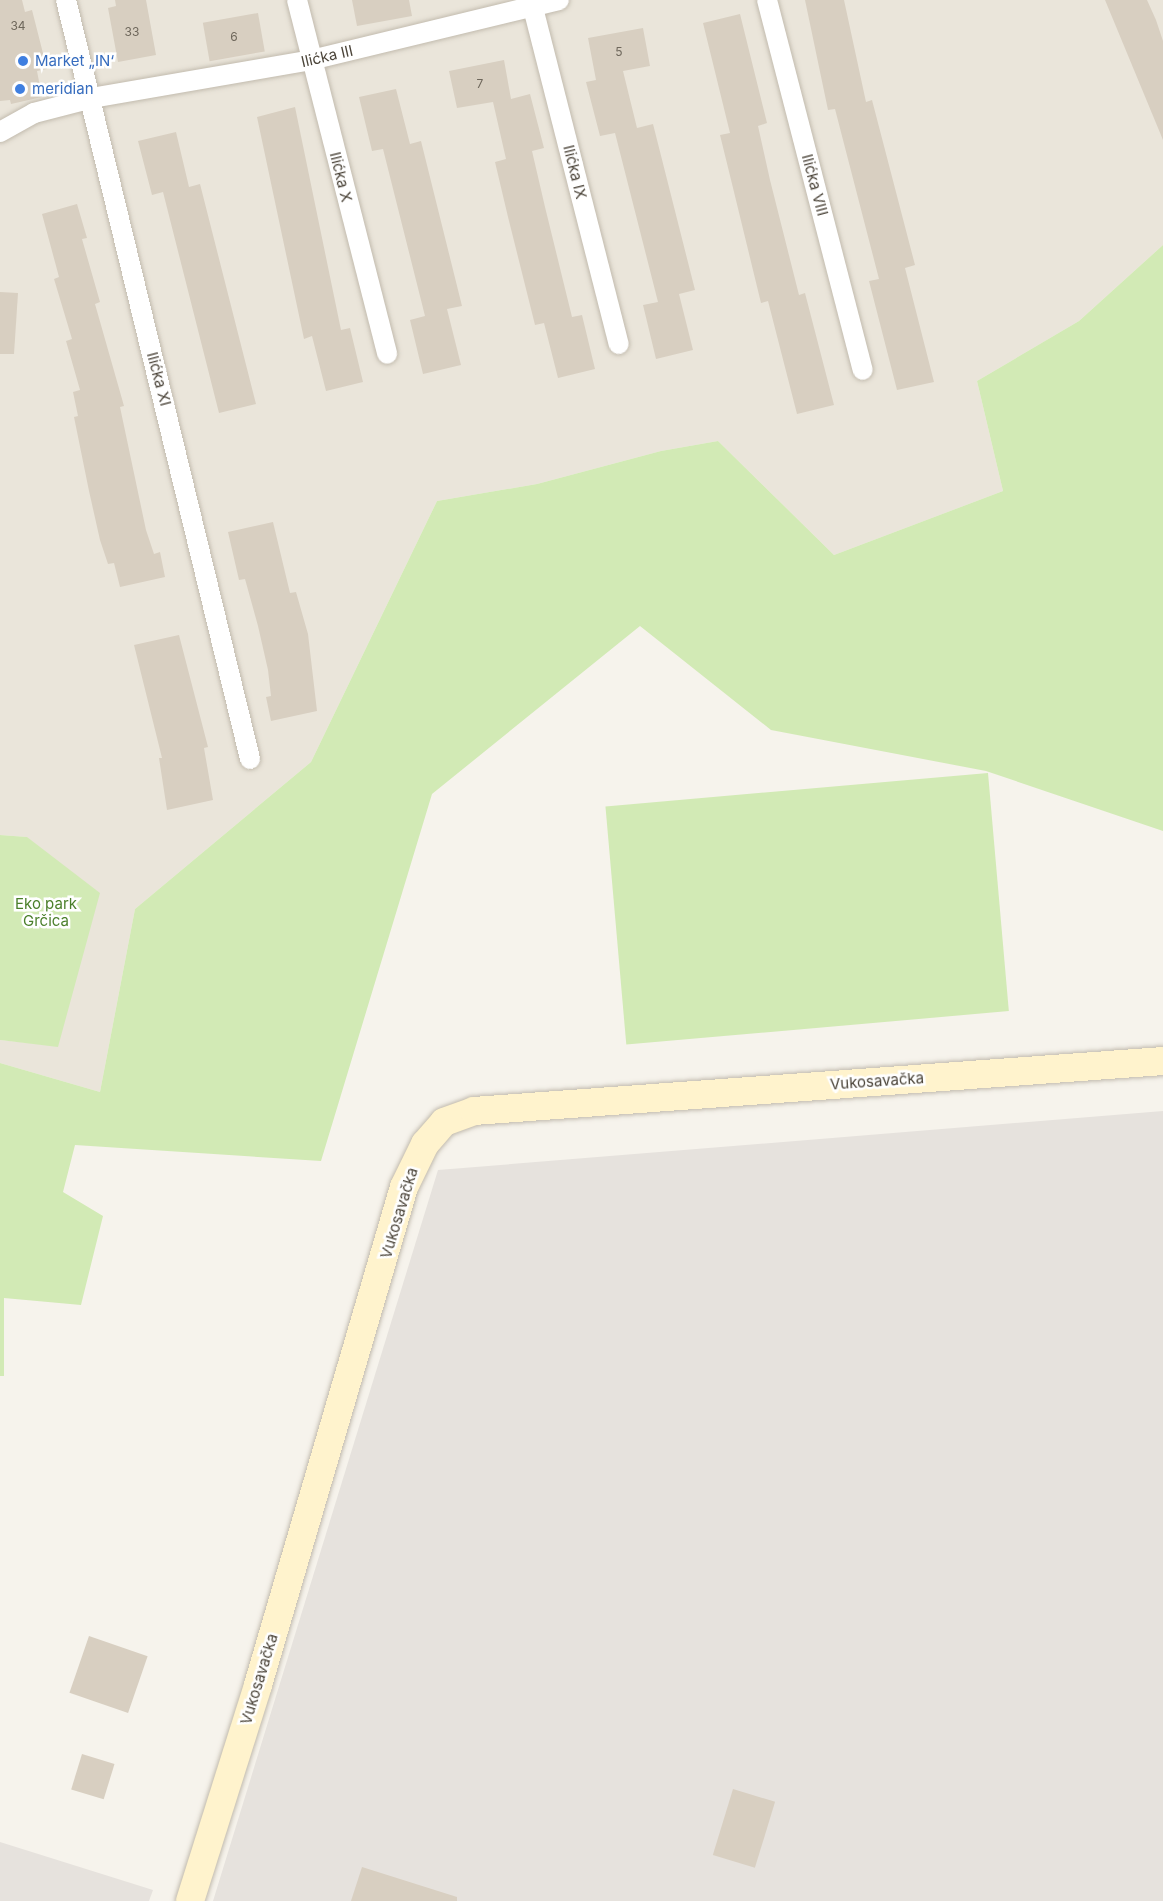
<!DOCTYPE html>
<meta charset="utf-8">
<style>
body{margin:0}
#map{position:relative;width:1163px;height:1901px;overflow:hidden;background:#f6f3ec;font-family:Inter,sans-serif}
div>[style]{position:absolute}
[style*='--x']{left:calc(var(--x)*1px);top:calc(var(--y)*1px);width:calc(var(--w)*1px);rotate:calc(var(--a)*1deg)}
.residential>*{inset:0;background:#eae5da}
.industrial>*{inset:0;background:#e6e2dd}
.green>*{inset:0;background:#d2eab5;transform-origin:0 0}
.building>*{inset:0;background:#d8cfc1;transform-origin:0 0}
.roads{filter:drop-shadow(0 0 2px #c2bbae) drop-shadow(0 0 2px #c2bbae)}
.street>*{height:20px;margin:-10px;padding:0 10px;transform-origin:10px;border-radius:10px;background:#fff}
.secondary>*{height:28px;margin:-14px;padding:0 14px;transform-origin:14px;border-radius:14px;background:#fff3cd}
.dots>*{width:16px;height:16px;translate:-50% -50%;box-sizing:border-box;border:3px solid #fff;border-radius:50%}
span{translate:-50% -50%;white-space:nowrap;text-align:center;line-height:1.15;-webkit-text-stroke:5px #fff;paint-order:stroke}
.number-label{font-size:12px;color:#6e675b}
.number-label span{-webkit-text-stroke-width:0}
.street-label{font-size:15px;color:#4b4439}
.shop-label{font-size:15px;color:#366cbe}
.left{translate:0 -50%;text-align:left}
.park-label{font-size:15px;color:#4a7f2a}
</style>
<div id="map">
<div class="residential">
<div style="clip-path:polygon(0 0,1163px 0,1163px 245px,1079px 321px,977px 381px,1003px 491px,834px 555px,718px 441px,661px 451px,537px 484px,437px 501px,311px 762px,135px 909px,100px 1092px,0 1063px,0 1040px,58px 1046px,27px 837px,0 835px)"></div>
</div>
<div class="industrial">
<div style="clip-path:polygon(1163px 1111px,1163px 1901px,213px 1901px,438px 1170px)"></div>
<div style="clip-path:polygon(0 1842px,153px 1890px,149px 1901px,0 1901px)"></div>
</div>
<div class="green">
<div style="clip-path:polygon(1163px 245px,1163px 831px,986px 771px,771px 730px,640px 626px,432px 794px,321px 1161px,75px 1145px,63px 1192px,103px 1216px,81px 1305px,4px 1298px,4px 1376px,0 1376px,0 1063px,100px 1092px,135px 909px,311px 762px,437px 501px,537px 484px,661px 451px,718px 441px,834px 555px,1003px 491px,977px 381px,1079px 321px)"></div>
<div style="left:988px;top:773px;width:239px;height:384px;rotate:85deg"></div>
<div style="clip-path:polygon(0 835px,27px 837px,100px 893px,58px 1047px,0 1040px)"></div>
</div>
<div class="building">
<div style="clip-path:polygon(0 0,22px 0,25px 12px,32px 10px,47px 69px,37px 71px,42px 97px,11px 104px,10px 100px,0 101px)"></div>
<div style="clip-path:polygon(115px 0,146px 0,156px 55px,118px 62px,108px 8px,116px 6px)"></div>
<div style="clip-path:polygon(352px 0,409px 0,412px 16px,357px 26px)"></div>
<div style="clip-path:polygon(805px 0,844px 0,866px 102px,872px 100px,915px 265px,905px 268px,934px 382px,897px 390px,869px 281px,879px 279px,835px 109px,828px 110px)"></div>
<div style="clip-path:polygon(1105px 0,1147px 0,1156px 20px,1163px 41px,1163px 140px)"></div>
<div style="left:258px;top:13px;width:39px;height:56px;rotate:80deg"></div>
<div style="clip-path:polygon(740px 14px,767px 123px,758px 126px,770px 180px,799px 295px,805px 293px,834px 405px,797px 414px,768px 301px,761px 303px,734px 192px,720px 135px,730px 133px,703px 23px)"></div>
<div style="clip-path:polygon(643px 28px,650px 66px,623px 71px,637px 128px,653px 124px,695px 290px,679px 294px,693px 350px,656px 359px,643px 305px,658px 302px,643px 243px,615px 133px,600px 136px,586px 82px,596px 80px,588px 38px)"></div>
<div style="clip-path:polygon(504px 60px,511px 99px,530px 94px,544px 148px,532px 151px,545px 207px,572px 317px,582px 315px,595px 369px,558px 378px,544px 323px,535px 325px,508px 217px,495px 162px,506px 159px,493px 102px,457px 108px,449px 71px)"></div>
<div style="clip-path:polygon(396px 89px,410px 144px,421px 141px,462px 306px,447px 309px,461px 365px,423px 374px,410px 320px,425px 316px,383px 149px,372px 151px,359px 97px)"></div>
<div style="clip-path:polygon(295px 107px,341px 330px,350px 328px,363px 382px,326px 391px,312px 336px,304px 339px,257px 117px)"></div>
<div style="clip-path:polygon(176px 132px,189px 187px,200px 184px,256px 404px,219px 413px,163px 192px,152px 195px,138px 141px)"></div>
<div style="clip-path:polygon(77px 204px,87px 238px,82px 239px,100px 302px,95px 304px,124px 406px,120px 407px,146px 530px,154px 554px,160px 552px,165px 577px,120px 587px,114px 563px,108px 564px,100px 540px,89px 491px,74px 417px,78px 416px,73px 392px,80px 390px,66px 341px,72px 339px,54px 279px,59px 277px,42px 214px)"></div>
<div style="clip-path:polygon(0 292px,18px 293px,14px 354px,0 354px)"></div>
<div style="clip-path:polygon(273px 522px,290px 593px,296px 592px,308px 634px,317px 711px,271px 721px,266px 697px,271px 696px,268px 670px,258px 626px,245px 579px,239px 580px,228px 532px)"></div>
<div style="clip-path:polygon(179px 635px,208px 747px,204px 748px,213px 800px,167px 810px,159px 758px,162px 758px,134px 645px)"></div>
<div style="left:89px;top:1636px;width:62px;height:60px;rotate:19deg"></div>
<div style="left:82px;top:1754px;width:34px;height:37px;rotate:17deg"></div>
<div style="left:733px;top:1789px;width:44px;height:69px;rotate:17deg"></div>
<div style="clip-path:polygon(362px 1867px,457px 1897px,457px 1901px,351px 1901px)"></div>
</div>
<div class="roads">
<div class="street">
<div style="--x:66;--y:0;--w:781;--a:76.37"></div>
<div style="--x:297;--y:0;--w:365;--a:75.7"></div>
<div style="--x:531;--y:0;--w:355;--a:75.7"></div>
<div style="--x:767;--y:0;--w:382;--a:75.5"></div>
<div style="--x:0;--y:132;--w:39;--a:-29"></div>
<div style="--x:34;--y:113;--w:60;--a:-14.5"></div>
<div style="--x:92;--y:98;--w:222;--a:-9.8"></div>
<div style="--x:311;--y:60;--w:255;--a:-13.6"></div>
</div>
<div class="secondary">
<div style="--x:190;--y:1901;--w:226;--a:-72.5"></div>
<div style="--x:258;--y:1685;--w:519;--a:-73.66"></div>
<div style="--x:404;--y:1187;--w:48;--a:-64"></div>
<div style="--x:425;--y:1144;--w:29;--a:-49"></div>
<div style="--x:444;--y:1122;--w:32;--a:-20"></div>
<div style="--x:474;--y:1111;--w:691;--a:-4.15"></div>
</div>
</div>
<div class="dots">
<div style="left:23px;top:61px;background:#3f7fe0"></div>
<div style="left:20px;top:89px;background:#3f7fe0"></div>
</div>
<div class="number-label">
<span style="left:18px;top:26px">34</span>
<span style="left:132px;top:32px">33</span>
<span style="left:234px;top:37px">6</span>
<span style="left:619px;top:52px">5</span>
<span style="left:480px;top:84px">7</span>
</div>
<div class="street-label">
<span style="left:327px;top:56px;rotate:-13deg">Ilićka III</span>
<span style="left:575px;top:172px;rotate:76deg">Ilićka IX</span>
<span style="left:341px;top:177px;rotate:76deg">Ilićka X</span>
<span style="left:815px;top:185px;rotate:75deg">Ilićka VIII</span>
<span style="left:159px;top:379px;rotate:75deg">Ilićka XI</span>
<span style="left:877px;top:1081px;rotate:-4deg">Vukosavačka</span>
<span style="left:399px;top:1213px;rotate:-73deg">Vukosavačka</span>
<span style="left:259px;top:1679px;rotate:-73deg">Vukosavačka</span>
</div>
<div class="shop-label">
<span class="left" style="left:35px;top:61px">Market „IN‘</span>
<span class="left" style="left:32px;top:89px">meridian</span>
</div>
<div class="park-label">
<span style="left:46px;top:912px">Eko park<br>Grčica</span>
</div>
</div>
